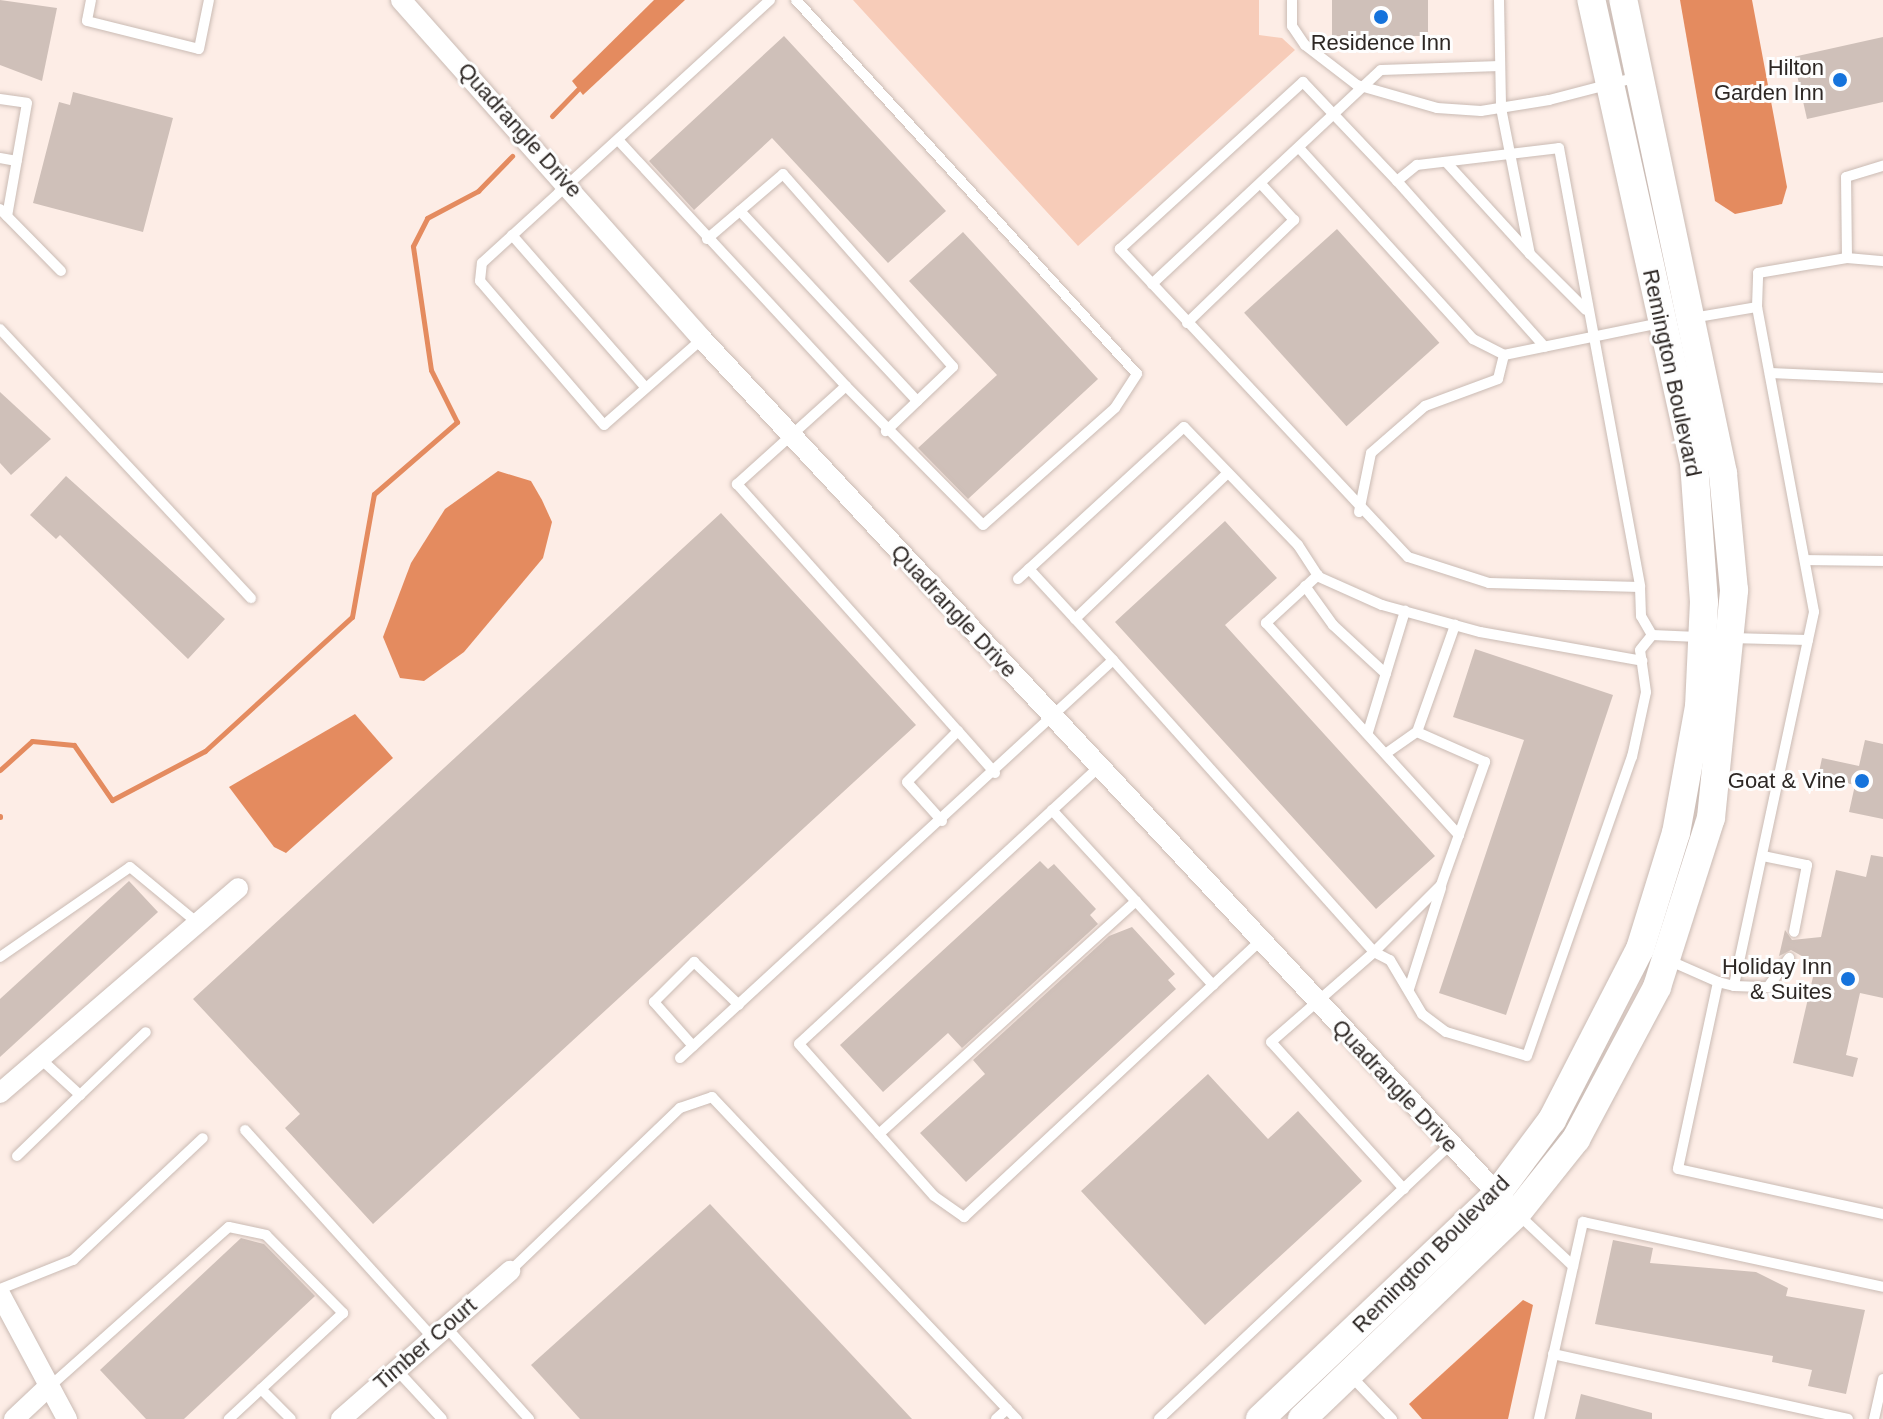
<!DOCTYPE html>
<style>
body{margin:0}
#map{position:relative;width:1883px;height:1419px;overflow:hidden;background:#fdede6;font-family:Helvetica,sans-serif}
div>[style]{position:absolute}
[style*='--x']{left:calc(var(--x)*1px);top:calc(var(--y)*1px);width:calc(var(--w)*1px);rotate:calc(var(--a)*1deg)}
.green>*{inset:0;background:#f7ccb9}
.water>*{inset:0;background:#e48b5f}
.stream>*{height:5px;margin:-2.5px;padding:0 2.5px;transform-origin:2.5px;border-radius:2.5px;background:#e48b5f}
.building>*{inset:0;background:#cfc0b9;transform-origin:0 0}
.roads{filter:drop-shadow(0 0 2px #cabbb4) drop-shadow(0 0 2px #cabbb4)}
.lane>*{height:10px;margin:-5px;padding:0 5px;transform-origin:5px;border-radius:5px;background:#fff}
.street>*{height:20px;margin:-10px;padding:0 10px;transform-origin:10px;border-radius:10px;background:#fff}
.secondary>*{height:28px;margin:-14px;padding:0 14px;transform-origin:14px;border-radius:14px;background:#fff}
.dots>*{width:22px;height:22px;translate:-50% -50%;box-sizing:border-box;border:4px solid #fefefe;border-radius:50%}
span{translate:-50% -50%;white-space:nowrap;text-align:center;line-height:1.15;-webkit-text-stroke:6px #fefefe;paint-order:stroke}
.poi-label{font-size:22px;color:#2e2825}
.right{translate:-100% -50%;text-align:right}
.street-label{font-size:22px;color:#2e2825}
</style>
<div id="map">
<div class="green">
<div style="clip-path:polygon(853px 0,1259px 0,1259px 35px,1282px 38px,1295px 50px,1078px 246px)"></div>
</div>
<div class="water">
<div style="clip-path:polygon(654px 0,685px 0,583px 95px,572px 81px)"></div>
<div style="clip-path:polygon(1680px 0,1752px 0,1787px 187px,1782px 204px,1735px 214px,1715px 201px)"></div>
<div style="clip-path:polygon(498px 471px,531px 481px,542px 500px,552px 522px,543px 558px,464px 652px,424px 681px,400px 678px,383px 637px,411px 563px,445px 509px)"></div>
<div style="clip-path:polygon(355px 714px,393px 758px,286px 853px,274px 847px,229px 787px)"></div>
<div style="clip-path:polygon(1523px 1300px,1533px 1305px,1508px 1419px,1422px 1419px,1409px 1404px)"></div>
</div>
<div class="stream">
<div style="--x:552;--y:116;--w:37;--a:-46"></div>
<div style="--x:0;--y:770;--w:43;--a:-42.2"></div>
<div style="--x:32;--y:741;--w:42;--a:5.4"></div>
<div style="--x:74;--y:745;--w:67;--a:55.4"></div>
<div style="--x:112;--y:800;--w:105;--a:-27.8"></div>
<div style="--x:205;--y:751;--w:199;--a:-42.4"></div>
<div style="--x:352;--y:617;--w:125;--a:-79.9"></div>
<div style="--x:374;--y:494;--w:110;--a:-40.9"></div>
<div style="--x:457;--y:422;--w:58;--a:-116.6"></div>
<div style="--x:431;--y:370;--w:125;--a:-98.3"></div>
<div style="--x:413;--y:246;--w:31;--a:-63"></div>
<div style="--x:427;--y:218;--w:58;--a:-27.9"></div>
<div style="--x:478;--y:191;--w:49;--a:-45.8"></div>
<div style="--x:0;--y:816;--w:1;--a:90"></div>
</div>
<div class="building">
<div style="clip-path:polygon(0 0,57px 8px,42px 81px,0 65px)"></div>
<div style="left:1332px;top:0;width:96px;height:36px"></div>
<div style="clip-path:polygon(784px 36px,946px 211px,888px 263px,772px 138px,694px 210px,649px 161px)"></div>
<div style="clip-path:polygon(1883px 37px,1883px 102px,1807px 119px,1793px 57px)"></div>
<div style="clip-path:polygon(73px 92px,173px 118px,143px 232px,33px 203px,59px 102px,70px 105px)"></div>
<div style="left:1337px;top:229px;width:153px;height:125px;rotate:48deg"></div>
<div style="clip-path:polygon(963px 232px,1098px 379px,968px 499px,918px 448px,997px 375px,909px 281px)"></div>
<div style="clip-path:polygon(0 392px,51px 439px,11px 475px,0 463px)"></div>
<div style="clip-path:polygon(66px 476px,225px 619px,188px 659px,60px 535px,56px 539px,30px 515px)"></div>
<div style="clip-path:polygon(721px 513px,916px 725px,373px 1224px,285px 1128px,300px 1114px,193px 999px)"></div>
<div style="clip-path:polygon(1225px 521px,1277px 578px,1225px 625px,1435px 856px,1376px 909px,1115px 622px)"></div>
<div style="clip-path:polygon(1475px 649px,1613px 695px,1506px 1015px,1439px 993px,1524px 740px,1453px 717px)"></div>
<div style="clip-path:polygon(1865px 740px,1883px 744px,1883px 819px,1849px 812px,1855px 785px,1818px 777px,1822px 758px,1859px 766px)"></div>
<div style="clip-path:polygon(1871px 855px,1883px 857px,1883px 998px,1860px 993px,1846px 1055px,1858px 1058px,1853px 1077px,1793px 1063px,1816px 964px,1791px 950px,1779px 956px,1785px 930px,1792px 940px,1821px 937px,1836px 870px,1866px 877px)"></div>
<div style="clip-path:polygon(1040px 861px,1048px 869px,1054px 864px,1096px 909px,1090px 915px,1098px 924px,962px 1048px,948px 1033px,883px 1092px,840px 1045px)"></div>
<div style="clip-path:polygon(129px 881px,158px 912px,0 1057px,0 999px)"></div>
<div style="clip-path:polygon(1132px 927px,1175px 974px,1168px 980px,1176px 989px,966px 1182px,920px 1133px,985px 1074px,973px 1060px,1109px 936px)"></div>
<div style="clip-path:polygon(1208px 1074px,1268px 1139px,1298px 1111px,1362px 1181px,1205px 1325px,1081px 1191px)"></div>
<div style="clip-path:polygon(710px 1204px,912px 1419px,580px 1419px,531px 1365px)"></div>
<div style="clip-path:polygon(241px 1238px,264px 1244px,315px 1296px,184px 1419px,146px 1419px,100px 1370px)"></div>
<div style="clip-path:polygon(1613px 1240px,1653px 1248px,1650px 1263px,1756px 1272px,1788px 1288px,1786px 1296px,1865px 1310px,1846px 1394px,1808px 1386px,1812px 1370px,1772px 1362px,1773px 1356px,1595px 1324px)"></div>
<div style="clip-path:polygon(1581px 1394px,1652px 1413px,1652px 1419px,1575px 1419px)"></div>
</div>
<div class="roads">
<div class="lane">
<div style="--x:91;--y:0;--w:21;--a:101"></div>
<div style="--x:87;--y:21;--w:115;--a:14"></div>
<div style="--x:199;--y:49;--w:50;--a:-78.5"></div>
<div style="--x:796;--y:0;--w:506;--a:47.64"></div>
<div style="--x:1137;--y:374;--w:40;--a:122.9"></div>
<div style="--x:1115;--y:408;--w:176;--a:138.4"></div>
<div style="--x:983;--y:525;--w:195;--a:-134.6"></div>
<div style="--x:846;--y:386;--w:147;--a:138"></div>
<div style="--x:737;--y:484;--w:331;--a:48.2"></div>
<div style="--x:1292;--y:0;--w:26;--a:90"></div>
<div style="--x:1292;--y:26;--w:23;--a:56"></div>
<div style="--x:1305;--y:45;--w:66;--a:37.6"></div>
<div style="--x:1357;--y:85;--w:83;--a:16"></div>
<div style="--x:1437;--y:108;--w:44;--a:3.9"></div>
<div style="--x:1481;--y:111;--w:69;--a:-9.2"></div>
<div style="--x:1549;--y:100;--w:91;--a:-14.6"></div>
<div style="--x:1499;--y:0;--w:108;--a:88.9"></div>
<div style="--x:1501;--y:108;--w:149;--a:78.8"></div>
<div style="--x:1530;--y:254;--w:79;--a:45"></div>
<div style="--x:0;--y:99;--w:27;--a:8"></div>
<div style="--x:27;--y:103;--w:115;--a:100"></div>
<div style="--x:620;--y:142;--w:333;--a:47.2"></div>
<div style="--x:1301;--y:150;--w:256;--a:47.7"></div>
<div style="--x:1473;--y:339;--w:35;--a:27"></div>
<div style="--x:1504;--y:355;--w:159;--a:-11.6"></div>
<div style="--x:0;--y:158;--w:17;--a:10"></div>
<div style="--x:1446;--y:162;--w:123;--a:47.6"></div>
<div style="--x:1397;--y:181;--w:222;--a:48.3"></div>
<div style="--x:0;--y:209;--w:87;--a:45.5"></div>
<div style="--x:740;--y:211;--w:260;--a:47"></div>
<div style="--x:512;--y:235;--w:203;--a:48.8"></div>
<div style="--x:707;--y:239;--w:100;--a:-40.5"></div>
<div style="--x:783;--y:174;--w:257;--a:48.6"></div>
<div style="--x:953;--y:367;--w:93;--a:136.3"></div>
<div style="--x:1847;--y:258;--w:36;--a:5"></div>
<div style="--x:1152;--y:284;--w:313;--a:-43.1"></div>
<div style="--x:1381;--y:70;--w:119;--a:-1.9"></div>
<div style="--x:1757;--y:307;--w:34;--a:-88"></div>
<div style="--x:1758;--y:273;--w:90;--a:-9.6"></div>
<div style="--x:1847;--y:258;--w:81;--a:-90.7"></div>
<div style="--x:1846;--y:177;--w:39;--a:-17"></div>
<div style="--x:1692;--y:318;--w:66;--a:-9.6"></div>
<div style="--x:1757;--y:307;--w:310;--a:79.4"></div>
<div style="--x:1814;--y:612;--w:382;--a:102.1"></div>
<div style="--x:1734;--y:986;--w:16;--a:-166"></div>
<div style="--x:1187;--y:323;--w:149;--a:-43.9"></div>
<div style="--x:1294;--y:220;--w:47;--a:-132.4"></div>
<div style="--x:0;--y:329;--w:368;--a:47"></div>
<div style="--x:702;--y:339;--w:130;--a:138.7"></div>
<div style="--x:604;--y:425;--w:190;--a:-130.7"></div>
<div style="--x:480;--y:281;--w:18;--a:-84"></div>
<div style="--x:482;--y:263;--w:390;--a:-42.4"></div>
<div style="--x:1770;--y:373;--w:113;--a:2.5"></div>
<div style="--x:1359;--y:512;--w:60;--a:-78.5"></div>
<div style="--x:1371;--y:453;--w:72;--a:-41"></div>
<div style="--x:1425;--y:406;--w:78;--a:-20.3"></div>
<div style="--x:1498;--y:379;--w:25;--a:-76"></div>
<div style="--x:1805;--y:560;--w:78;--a:0.7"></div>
<div style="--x:1318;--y:575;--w:71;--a:137.3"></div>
<div style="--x:1266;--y:623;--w:287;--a:47.7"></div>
<div style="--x:1018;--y:579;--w:225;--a:-42.5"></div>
<div style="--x:1184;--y:427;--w:164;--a:46"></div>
<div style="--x:1298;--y:545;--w:38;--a:57"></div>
<div style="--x:1319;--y:577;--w:69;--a:24"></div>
<div style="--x:1382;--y:605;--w:102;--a:15.4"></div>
<div style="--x:1480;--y:632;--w:165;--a:10.1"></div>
<div style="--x:1305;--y:586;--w:48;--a:54.3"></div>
<div style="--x:1333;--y:625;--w:72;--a:42.8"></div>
<div style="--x:1640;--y:587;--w:151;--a:-178.5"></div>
<div style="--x:1489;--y:583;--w:85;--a:-162.2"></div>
<div style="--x:1408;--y:557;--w:422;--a:-133.1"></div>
<div style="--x:1120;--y:249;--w:248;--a:-42.4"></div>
<div style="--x:1303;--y:82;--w:137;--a:46.5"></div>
<div style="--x:1397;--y:181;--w:26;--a:-39"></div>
<div style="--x:1417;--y:165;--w:143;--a:-6.8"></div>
<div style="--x:1559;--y:148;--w:446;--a:79.5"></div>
<div style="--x:1640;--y:587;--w:29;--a:88"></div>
<div style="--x:1641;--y:616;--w:22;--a:60"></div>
<div style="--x:1652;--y:635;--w:46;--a:2.5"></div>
<div style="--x:1075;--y:619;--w:211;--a:-43.7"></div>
<div style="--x:1730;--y:638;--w:78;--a:1.5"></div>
<div style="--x:1113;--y:660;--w:392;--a:48.2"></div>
<div style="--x:1374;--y:952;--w:95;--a:-45"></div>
<div style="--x:1441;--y:885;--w:131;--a:-70.3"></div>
<div style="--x:1485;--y:762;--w:74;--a:-156.2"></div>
<div style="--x:1417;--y:732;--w:114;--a:-70.4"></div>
<div style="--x:1368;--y:732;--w:127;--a:-73"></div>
<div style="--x:1388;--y:752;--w:35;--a:-35"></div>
<div style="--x:1099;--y:767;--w:408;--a:137.3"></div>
<div style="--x:799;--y:1044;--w:203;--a:48.4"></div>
<div style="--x:934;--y:1196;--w:37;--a:35"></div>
<div style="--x:964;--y:1217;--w:405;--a:-43"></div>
<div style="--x:1052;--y:810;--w:238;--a:47.4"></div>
<div style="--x:942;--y:821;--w:52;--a:-131.9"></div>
<div style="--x:907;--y:782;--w:72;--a:-45"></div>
<div style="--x:958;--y:731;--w:56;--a:48.6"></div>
<div style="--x:1763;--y:856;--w:45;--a:11.6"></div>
<div style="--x:1807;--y:865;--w:68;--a:101"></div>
<div style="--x:0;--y:957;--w:158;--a:-34.7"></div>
<div style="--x:130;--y:867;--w:89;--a:39.6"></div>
<div style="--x:1668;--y:960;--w:55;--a:23.7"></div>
<div style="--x:1718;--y:982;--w:191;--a:102.1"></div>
<div style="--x:1678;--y:1169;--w:210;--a:12.4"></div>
<div style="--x:1734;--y:986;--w:34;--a:2"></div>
<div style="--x:1768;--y:987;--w:36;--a:-54"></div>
<div style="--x:1409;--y:989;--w:106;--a:-72.4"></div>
<div style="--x:693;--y:1046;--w:59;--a:-131.6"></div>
<div style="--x:654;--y:1002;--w:57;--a:-45"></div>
<div style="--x:694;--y:962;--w:62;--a:43.7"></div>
<div style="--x:680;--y:1058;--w:588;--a:-42.59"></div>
<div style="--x:1113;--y:660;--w:124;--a:-132.7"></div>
<div style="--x:44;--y:1062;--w:49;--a:42.5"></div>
<div style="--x:80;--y:1095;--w:91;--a:-43.7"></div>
<div style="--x:245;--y:1130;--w:279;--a:47.9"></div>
<div style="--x:879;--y:1134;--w:347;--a:-42.2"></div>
<div style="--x:17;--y:1156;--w:88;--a:-44.1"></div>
<div style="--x:1404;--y:1189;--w:198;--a:-132.1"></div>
<div style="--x:1271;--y:1042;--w:137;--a:-41.1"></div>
<div style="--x:1374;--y:952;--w:18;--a:27"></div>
<div style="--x:1390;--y:960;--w:63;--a:59.3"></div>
<div style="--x:1422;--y:1014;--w:30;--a:37"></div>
<div style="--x:1446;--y:1032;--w:84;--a:16.5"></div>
<div style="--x:1527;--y:1056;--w:317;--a:-70.7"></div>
<div style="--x:1632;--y:757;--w:66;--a:-77.8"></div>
<div style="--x:1646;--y:692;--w:42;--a:-98.1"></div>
<div style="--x:1640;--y:650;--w:19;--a:-51"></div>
<div style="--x:1520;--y:1216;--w:73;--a:43.3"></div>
<div style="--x:510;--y:1271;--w:236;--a:-43.8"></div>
<div style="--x:680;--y:1108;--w:34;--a:-19"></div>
<div style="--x:712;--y:1097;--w:444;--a:46.6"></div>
<div style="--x:0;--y:1289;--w:79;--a:-21.7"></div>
<div style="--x:73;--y:1260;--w:178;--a:-43.2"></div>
<div style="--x:446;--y:1327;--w:124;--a:47.9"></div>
<div style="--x:1553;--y:1354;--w:302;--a:12.4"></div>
<div style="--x:395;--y:1368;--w:69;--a:47.3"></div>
<div style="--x:1350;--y:1375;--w:61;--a:46.3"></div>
<div style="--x:48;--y:1388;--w:242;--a:-41.7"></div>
<div style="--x:229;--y:1227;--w:38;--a:12"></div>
<div style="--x:266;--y:1235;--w:110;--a:45.4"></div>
<div style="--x:343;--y:1313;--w:156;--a:137.1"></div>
<div style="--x:261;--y:1389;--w:42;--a:45"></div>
<div style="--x:996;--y:1419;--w:15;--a:-42"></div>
<div style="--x:1159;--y:1419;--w:400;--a:-43.3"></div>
<div style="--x:1539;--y:1419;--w:202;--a:-77.4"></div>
<div style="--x:1583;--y:1222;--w:307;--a:12.2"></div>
<div style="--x:1874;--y:1419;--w:41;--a:-77.3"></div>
</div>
<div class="street">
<div style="--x:401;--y:0;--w:453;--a:48.4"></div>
<div style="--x:702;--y:339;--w:1179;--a:47.06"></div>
<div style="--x:0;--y:1093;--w:314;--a:-40.7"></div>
<div style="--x:0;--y:1294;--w:142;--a:61.8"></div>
<div style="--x:14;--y:1419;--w:44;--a:-43.2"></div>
<div style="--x:341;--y:1419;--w:225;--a:-41.2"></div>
</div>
<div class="secondary">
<div style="--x:1260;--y:1419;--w:325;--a:-43.5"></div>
<div style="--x:1496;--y:1195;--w:94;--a:-53.3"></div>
<div style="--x:1552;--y:1120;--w:192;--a:-62.8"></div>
<div style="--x:1640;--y:949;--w:121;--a:-72.8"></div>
<div style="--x:1676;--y:833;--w:128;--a:-79.7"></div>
<div style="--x:1699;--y:707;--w:105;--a:-87.3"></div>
<div style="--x:1704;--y:602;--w:139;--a:-94.1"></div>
<div style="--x:1694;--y:463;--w:474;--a:-102.5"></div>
<div style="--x:1302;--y:1419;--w:298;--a:-43.8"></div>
<div style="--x:1517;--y:1213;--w:95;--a:-51.4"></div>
<div style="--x:1576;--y:1139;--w:172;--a:-61.9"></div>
<div style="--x:1657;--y:987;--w:177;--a:-72.3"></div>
<div style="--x:1711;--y:818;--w:229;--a:-84.2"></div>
<div style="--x:1734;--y:590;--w:118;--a:-95.4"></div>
<div style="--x:1723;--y:473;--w:483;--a:-101.9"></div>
</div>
</div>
<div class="dots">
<div style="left:1381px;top:17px;background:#1573dc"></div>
<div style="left:1840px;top:80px;background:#1573dc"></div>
<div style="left:1862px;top:781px;background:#1573dc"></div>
<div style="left:1848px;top:979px;background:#1573dc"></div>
</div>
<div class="poi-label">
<span style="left:1381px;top:43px">Residence Inn</span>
<span class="right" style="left:1824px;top:80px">Hilton<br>Garden Inn</span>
<span class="right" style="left:1846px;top:781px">Goat &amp; Vine</span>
<span class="right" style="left:1832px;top:979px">Holiday Inn<br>&amp; Suites</span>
</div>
<div class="street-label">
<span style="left:520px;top:130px;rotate:48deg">Quadrangle Drive</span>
<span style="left:1672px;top:373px;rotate:78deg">Remington Boulevard</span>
<span style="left:954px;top:611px;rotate:47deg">Quadrangle Drive</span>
<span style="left:1395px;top:1086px;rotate:47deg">Quadrangle Drive</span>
<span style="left:1431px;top:1254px;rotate:-45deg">Remington Boulevard</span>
<span style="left:425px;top:1344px;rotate:-41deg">Timber Court</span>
</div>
</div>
